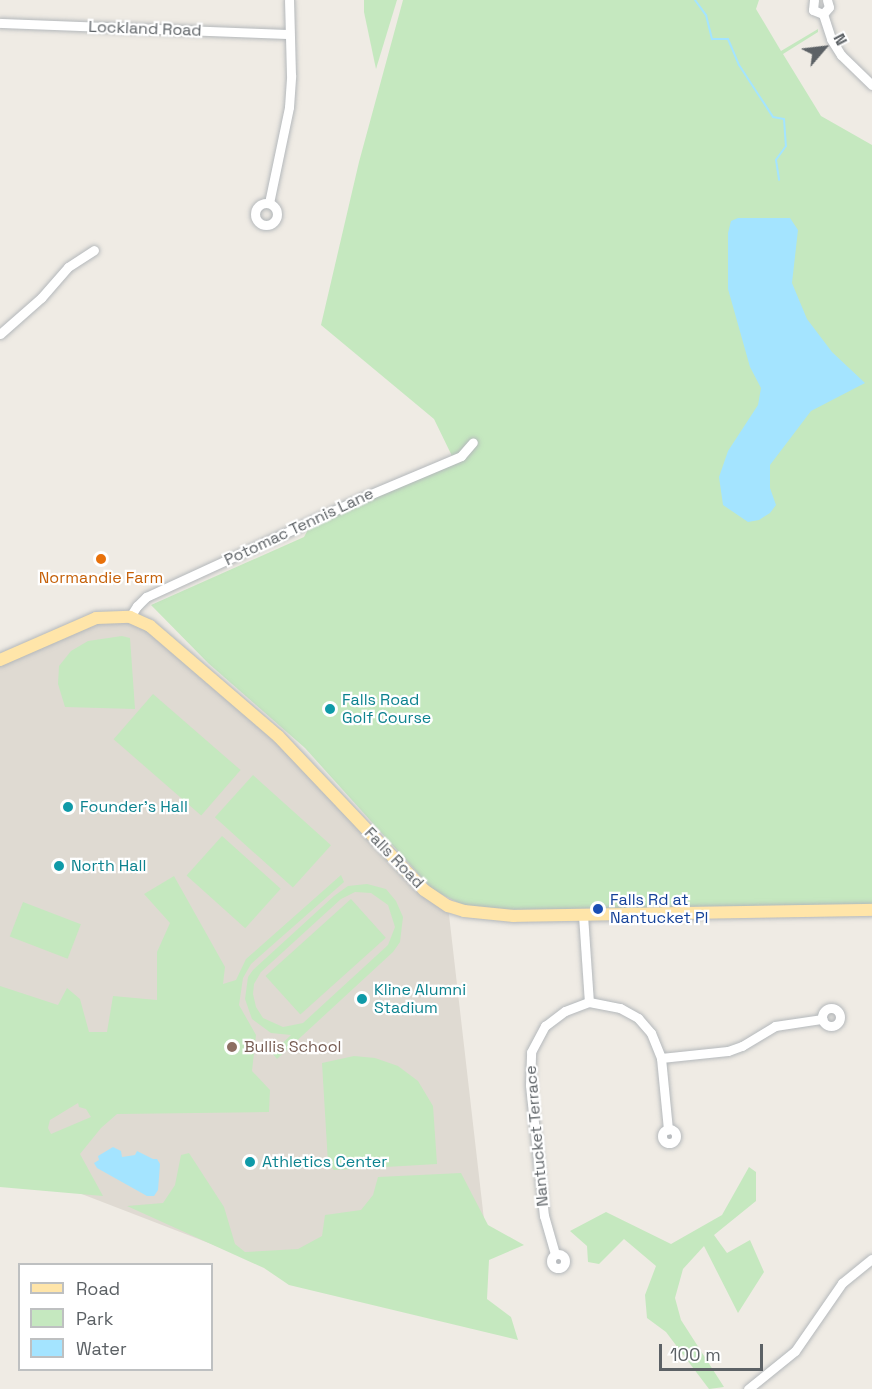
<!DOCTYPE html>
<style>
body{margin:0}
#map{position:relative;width:872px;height:1389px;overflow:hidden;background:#efebe4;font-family:"Space Grotesk",sans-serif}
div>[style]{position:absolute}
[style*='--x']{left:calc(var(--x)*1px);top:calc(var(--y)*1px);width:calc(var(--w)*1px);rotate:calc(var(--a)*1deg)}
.education>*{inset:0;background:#dfdad2}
.green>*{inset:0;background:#c5e8bf;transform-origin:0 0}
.water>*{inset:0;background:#a4e4ff}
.stream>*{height:2px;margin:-1px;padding:0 1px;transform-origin:1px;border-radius:1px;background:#a4e4ff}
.roads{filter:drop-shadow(0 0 2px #b4b8bb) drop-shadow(0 0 2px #b4b8bb)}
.minor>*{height:9px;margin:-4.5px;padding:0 4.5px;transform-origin:4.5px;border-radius:4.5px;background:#fff}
.minor>.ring{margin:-4.5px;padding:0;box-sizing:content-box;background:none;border:9px solid #fff;border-radius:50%}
.major>*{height:12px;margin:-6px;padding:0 6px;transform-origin:6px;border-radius:6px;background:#ffe5a9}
.dots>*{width:16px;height:16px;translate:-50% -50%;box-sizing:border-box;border:3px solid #fff;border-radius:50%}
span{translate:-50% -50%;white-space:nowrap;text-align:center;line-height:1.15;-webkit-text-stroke:4.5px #fff;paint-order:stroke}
.street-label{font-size:16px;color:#5c6165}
.food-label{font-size:16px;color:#c56008}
.culture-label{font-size:16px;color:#0d838f}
.left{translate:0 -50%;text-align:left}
.transit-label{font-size:16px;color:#164399}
.education-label{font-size:16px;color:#785e54}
.legend{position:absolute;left:18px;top:1263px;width:195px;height:108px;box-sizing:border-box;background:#fff;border:2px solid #bec0c1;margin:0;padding:8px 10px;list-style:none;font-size:18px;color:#5c6165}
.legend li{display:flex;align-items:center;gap:12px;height:30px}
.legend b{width:30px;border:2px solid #bec0c1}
.north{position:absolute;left:794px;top:18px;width:60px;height:60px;-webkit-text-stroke:4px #fff;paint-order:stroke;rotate:62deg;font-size:16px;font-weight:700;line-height:24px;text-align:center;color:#5c6165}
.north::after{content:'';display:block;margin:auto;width:21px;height:27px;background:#5c6165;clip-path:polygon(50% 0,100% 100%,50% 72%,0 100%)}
.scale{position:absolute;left:659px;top:1344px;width:104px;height:27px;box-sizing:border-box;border:3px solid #5c6165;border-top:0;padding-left:8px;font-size:18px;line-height:21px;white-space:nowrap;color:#5c6165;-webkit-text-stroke:4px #fff;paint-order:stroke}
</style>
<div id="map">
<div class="education">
<div style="clip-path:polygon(130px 617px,278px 736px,398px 865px,448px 906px,486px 1237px,266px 1265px,48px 1181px,0 1180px,0 660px,70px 628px)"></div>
</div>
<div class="green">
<div style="clip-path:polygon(364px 0,397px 0,376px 69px,364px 12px)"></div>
<div style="clip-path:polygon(403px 0,759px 0,756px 9px,781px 51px,818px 29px,818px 32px,783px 54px,821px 116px,872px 145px,872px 904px,502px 910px,469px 908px,433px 890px,305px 748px,208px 663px,151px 605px,304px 537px,316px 515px,452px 456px,434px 419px,321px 325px,359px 162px)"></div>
<div style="clip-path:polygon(122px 636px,130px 638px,135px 709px,65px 707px,58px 684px,59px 666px,71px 651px,88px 641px)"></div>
<div style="left:153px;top:694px;width:116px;height:60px;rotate:41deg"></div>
<div style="left:253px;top:775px;width:105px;height:57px;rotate:42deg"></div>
<div style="left:222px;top:836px;width:79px;height:53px;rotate:42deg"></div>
<div style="clip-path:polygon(evenodd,341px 875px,344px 882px,251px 964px,243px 978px,239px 1005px,256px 1035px,252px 1071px,270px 1090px,269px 1112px,117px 1114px,101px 1128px,80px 1154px,103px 1196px,0 1187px,0 986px,58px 1005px,67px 988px,80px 999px,89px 1032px,107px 1032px,113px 996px,157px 1000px,157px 952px,170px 923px,144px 894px,174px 876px,225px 967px,223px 984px,236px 980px,246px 959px,341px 875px,78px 1103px,79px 1107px,86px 1109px,91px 1117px,51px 1134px,48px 1128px,50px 1120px,78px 1103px)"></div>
<div style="clip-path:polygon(evenodd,367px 884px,386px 889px,396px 901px,403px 917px,400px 942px,393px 952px,277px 1059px,272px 1053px,291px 1035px,271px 1033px,252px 1019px,245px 999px,248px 977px,253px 970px,334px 896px,348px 886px,367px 884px,355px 892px,371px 893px,388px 905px,395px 927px,388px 945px,303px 1023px,283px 1027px,263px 1018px,256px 1007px,253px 994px,254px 984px,261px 972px,341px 899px,355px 892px)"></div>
<div style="left:351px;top:899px;width:52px;height:115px;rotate:48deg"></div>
<div style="left:23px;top:902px;width:62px;height:37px;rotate:21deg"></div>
<div style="clip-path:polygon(354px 1056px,375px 1058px,398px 1066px,418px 1081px,433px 1106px,437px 1164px,334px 1170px,328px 1163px,322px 1063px)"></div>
<div style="clip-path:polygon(189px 1153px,224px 1207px,235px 1244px,245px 1252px,298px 1249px,322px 1236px,325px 1215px,361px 1210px,373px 1195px,378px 1177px,461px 1173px,488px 1225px,524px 1245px,489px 1260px,487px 1299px,511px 1317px,518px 1340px,289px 1285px,264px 1268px,127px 1206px,163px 1203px,175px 1185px,181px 1155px)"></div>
<div style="clip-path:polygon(749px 1167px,756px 1172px,756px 1201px,714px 1235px,727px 1253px,750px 1240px,764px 1272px,738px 1313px,704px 1246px,683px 1269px,675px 1298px,681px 1320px,724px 1387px,709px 1389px,666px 1332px,647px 1318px,645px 1295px,656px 1266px,624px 1239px,599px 1264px,588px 1262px,587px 1246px,570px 1231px,606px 1212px,671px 1244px,722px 1215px)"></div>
</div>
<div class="water">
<div style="clip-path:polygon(738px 218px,790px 218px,798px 230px,792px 283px,807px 319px,832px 352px,865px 383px,811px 411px,770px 465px,770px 488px,776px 505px,770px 513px,759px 520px,748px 522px,723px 505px,719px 477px,728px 451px,758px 405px,761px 388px,750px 367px,728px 289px,728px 233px,731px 221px)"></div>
<div style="clip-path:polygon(113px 1147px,121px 1151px,122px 1157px,135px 1155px,137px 1151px,153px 1159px,157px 1159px,160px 1164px,158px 1190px,154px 1196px,147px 1196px,97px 1168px,94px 1163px,99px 1160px,98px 1156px)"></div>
</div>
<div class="stream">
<div style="--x:695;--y:0;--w:19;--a:54"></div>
<div style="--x:706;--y:15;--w:25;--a:76"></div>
<div style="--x:712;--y:39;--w:16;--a:0"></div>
<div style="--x:728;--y:39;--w:28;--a:67"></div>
<div style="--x:739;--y:65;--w:62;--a:56.8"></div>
<div style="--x:773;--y:117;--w:11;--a:10"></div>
<div style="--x:784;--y:119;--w:27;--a:86"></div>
<div style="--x:786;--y:146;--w:17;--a:126"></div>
<div style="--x:776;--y:160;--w:20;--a:81"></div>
</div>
<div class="roads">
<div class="minor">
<div style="--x:814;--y:0;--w:10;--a:96"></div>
<div style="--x:813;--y:10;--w:11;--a:22"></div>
<div style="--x:823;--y:14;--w:26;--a:72"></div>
<div style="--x:831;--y:39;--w:19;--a:58"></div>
<div style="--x:841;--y:55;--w:43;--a:44.1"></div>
<div style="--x:823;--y:14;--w:9;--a:-49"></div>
<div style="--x:829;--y:7;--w:7;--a:-106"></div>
<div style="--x:0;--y:23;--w:289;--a:2.2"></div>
<div style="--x:269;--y:203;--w:98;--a:-78.2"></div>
<div style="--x:289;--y:107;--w:32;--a:-86"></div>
<div style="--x:291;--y:75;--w:75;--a:-91.5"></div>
<div class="ring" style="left:255px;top:203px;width:13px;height:13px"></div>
<div style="--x:0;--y:334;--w:55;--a:-41.3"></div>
<div style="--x:41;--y:298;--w:41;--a:-48.9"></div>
<div style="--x:68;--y:267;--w:31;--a:-33"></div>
<div style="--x:130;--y:617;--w:13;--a:-58"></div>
<div style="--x:137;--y:606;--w:13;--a:-45"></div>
<div style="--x:146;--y:597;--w:232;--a:-24.7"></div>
<div style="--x:357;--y:500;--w:113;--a:-22.9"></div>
<div style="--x:461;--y:456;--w:18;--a:-49"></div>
<div style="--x:583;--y:915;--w:87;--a:86.1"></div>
<div class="ring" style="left:822px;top:1008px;width:9px;height:9px"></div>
<div style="--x:661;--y:1058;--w:67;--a:-6"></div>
<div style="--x:728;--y:1051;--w:15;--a:-20"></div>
<div style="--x:742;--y:1046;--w:39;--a:-31"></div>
<div style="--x:775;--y:1026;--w:48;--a:-8.5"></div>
<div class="ring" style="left:662px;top:1129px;width:5px;height:5px"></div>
<div class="ring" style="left:551px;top:1254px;width:5px;height:5px"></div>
<div style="--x:555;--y:1254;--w:40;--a:-106"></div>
<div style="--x:544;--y:1216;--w:132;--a:-96.1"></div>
<div style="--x:530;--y:1085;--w:33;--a:-88"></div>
<div style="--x:531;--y:1052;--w:30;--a:-62"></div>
<div style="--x:545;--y:1026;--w:25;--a:-37"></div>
<div style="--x:565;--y:1011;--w:26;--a:-21"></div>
<div style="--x:589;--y:1002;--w:32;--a:11"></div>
<div style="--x:620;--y:1008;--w:21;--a:29"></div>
<div style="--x:638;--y:1018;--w:20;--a:49"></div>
<div style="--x:651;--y:1033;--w:27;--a:68"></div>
<div style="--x:661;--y:1058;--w:72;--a:84.4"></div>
<div style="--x:748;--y:1389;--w:60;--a:-39"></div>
<div style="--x:795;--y:1351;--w:83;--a:-55.3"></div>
<div style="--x:842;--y:1283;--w:38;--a:-39"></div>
</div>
<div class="major">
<div style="--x:0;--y:660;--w:105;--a:-23.6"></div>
<div style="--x:96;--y:618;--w:34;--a:-2"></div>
<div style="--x:130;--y:617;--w:22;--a:24"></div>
<div style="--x:150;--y:626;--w:169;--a:40.7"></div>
<div style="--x:278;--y:736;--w:212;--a:46.5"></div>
<div style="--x:424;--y:890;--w:29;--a:34"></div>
<div style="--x:448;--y:906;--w:17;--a:17"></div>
<div style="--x:464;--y:911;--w:50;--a:5.7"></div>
<div style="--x:514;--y:916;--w:358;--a:-1"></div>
</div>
</div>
<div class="dots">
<div style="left:101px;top:559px;background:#e8710a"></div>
<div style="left:330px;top:709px;background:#0f9aa8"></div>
<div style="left:68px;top:807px;background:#0f9aa8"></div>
<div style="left:59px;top:866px;background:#0f9aa8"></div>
<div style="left:598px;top:909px;background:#1a4fb4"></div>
<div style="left:362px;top:999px;background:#0f9aa8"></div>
<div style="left:232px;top:1047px;background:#8d6e63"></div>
<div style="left:250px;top:1162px;background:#0f9aa8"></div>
</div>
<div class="street-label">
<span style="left:145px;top:29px;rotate:2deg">Lockland Road</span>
<span style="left:299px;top:527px;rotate:-25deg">Potomac Tennis Lane</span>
<span style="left:394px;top:858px;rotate:46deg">Falls Road</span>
<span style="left:537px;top:1136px;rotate:-95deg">Nantucket Terrace</span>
</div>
<div class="food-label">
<span style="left:101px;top:578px">Normandie Farm</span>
</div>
<div class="culture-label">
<span class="left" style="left:342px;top:709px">Falls Road<br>Golf Course</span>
<span class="left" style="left:80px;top:807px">Founder's Hall</span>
<span class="left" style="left:71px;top:866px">North Hall</span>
<span class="left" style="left:374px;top:999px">Kline Alumni<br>Stadium</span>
<span class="left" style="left:262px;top:1162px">Athletics Center</span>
</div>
<div class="transit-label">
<span class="left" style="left:610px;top:909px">Falls Rd at<br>Nantucket Pl</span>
</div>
<div class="education-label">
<span class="left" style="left:244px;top:1047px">Bullis School</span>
</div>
<ul class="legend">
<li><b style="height:8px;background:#ffe5a9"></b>Road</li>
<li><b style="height:16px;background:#c5e8bf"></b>Park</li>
<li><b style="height:16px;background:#a4e4ff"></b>Water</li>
</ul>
<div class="north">N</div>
<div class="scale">100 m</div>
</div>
